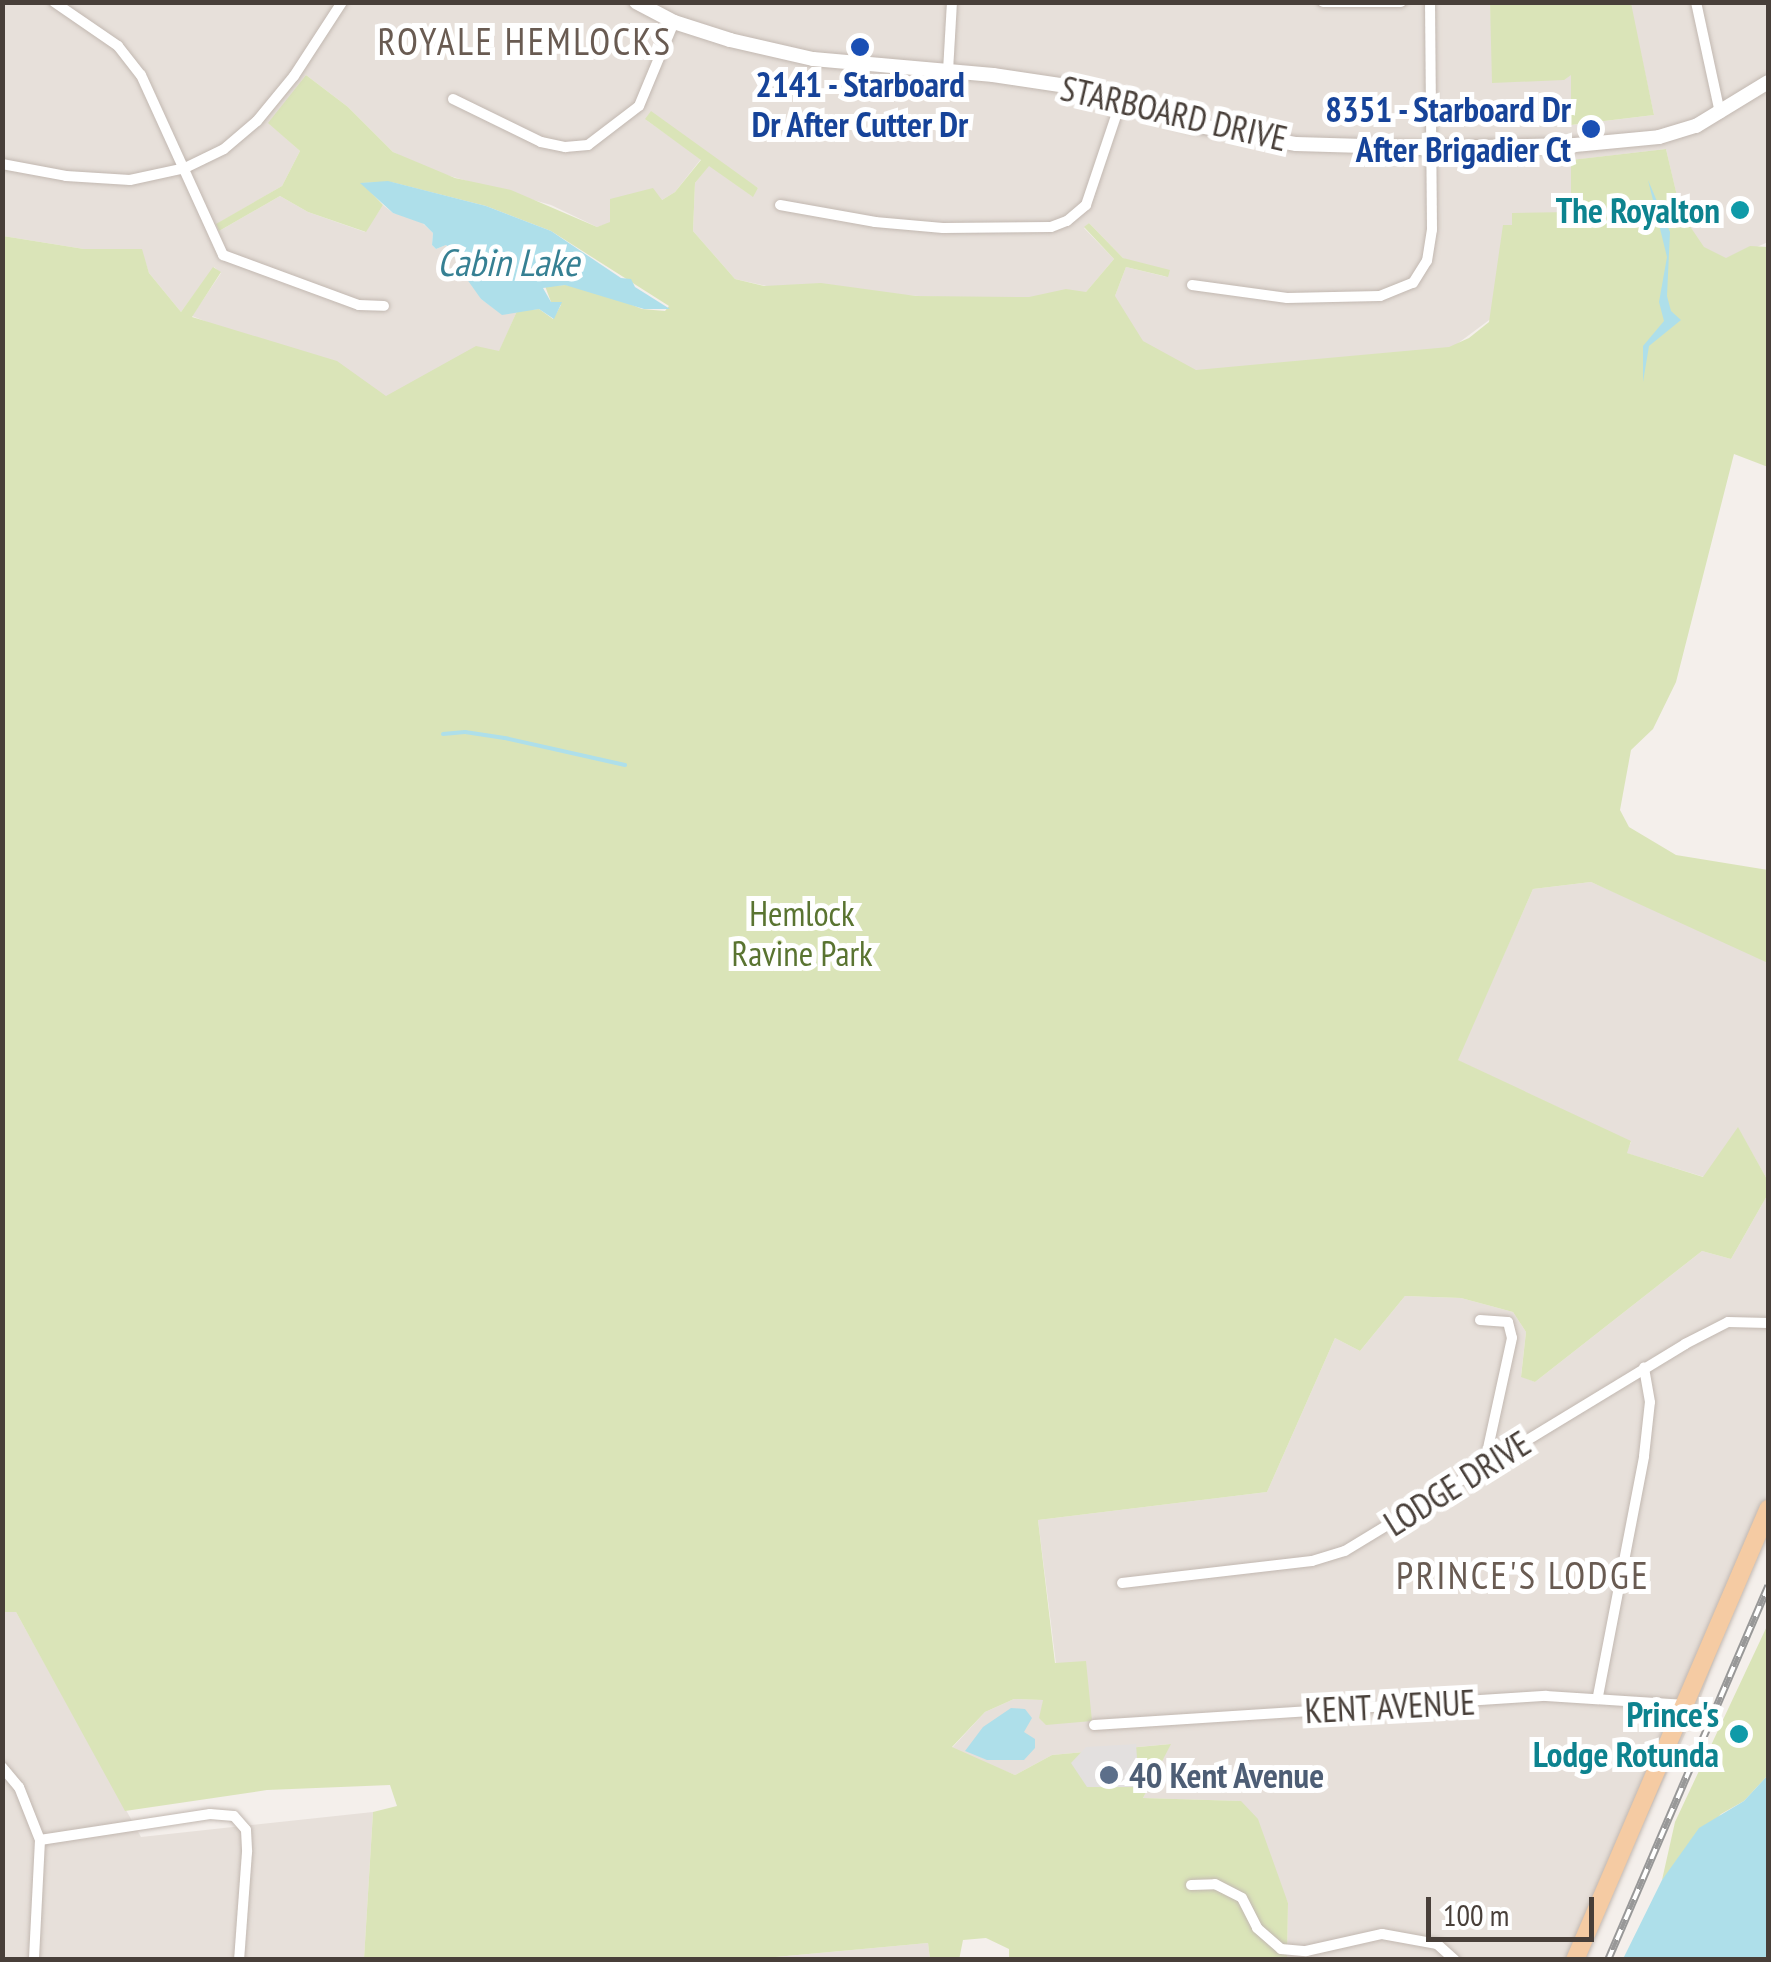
<!DOCTYPE html>
<style>
body{margin:0}
#map{position:relative;width:1771px;height:1962px;overflow:hidden;background:#f4efeb;font-family:"PT Sans Narrow",sans-serif}
div>[style]{position:absolute}
[style*='--x']{left:calc(var(--x)*1px);top:calc(var(--y)*1px);width:calc(var(--w)*1px);rotate:calc(var(--a)*1deg)}
.residential>*{inset:0;background:#e7e0da}
.green>*{inset:0;background:#dae4b8}
.parking>*{inset:0;background:#e3e0df}
.water>*{inset:0;background:#aedfea}
.stream>*{height:4px;margin:-2px;padding:0 2px;transform-origin:2px;border-radius:2px;background:#aedfea}
.roads{filter:drop-shadow(0 0 2px #c2b8b1) drop-shadow(0 0 2px #c2b8b1)}
.minor>*{height:10px;margin:-5px;padding:0 5px;transform-origin:5px;border-radius:5px;background:#fff}
.tertiary>*{height:14px;margin:-7px;padding:0 7px;transform-origin:7px;border-radius:7px;background:#fff}
.primary>*{height:18px;margin:-9px;padding:0 9px;transform-origin:9px;border-radius:9px;background:#f5cba3}
.rail>*{height:8px;margin-top:-4px;transform-origin:0;background:repeating-linear-gradient(90deg,#fff 0 11px,#989898 0 22px);box-sizing:border-box;border-block:2px solid #989898}
.dots>*{width:28px;height:28px;translate:-50% -50%;box-sizing:border-box;border:5px solid #fff;border-radius:50%}
span{translate:-50% -50%;white-space:nowrap;text-align:center;line-height:1.15;-webkit-text-stroke:10px #fff;paint-order:stroke}
.transit-label{font-size:35px;color:#164399;font-weight:700}
.right{translate:-100% -50%;text-align:right}
.street-label{font-size:35px;color:#483f39}
.culture-label{font-size:35px;color:#0d838f;font-weight:700}
.park-label{font-size:35px;color:#5a7431}
.service-label{font-size:35px;color:#4e5e75;font-weight:700}
.left{translate:0 -50%;text-align:left}
.neighbourhood-label{font-size:38px;color:#695b52;letter-spacing:2.5px}
.water-label{font-size:38px;color:#368093;font-style:italic}
.frame{position:absolute;inset:0;border:5px solid #483f39;pointer-events:none}
.scale{position:absolute;left:1426px;top:1897px;width:168px;height:45px;box-sizing:border-box;border:5px solid #483f39;border-top:0;padding-left:12px;font-size:30px;line-height:35px;white-space:nowrap;color:#483f39;-webkit-text-stroke:8px #fff;paint-order:stroke}
</style>
<div id="map">
<div class="residential">
<div style="clip-path:polygon(2px 3px,1490px 3px,1491px 21px,1571px 75px,1572px 125px,1654px 115px,1630px 3px,1768px 3px,1768px 242px,1695px 275px,1666px 149px,1572px 160px,1571px 213px,1512px 303px,1422px 370px,1212px 374px,1182px 369px,1107px 317px,1126px 267px,1167px 277px,1123px 258px,1089px 223px,1084px 228px,1114px 259px,1076px 304px,780px 289px,735px 279px,693px 231px,695px 183px,709px 165px,752px 196px,758px 188px,645px 119px,701px 159px,675px 192px,639px 214px,597px 227px,551px 205px,429px 170px,393px 152px,348px 107px,306px 75px,269px 123px,300px 151px,282px 186px,217px 224px,219px 231px,280px 196px,308px 212px,365px 232px,383px 205px,393px 213px,417px 218px,433px 233px,432px 245px,436px 249px,446px 245px,460px 257px,481px 299px,502px 314px,517px 311px,500px 350px,464px 400px,333px 397px,227px 330px,192px 316px,221px 273px,214px 267px,181px 312px,149px 273px,141px 249px,84px 249px,3px 236px)"></div>
<div style="clip-path:polygon(1591px 882px,1768px 959px,1768px 1181px,1738px 1128px,1704px 1177px,1626px 1153px,1631px 1142px,1457px 1060px,1533px 889px)"></div>
<div style="clip-path:polygon(1768px 1194px,1768px 1509px,1696px 1711px,1580px 1959px,1287px 1959px,1288px 1903px,1240px 1801px,1143px 1798px,1170px 1744px,1052px 1755px,1015px 1775px,951px 1749px,985px 1712px,1014px 1699px,1043px 1700px,1042px 1722px,1056px 1664px,1038px 1520px,1267px 1492px,1335px 1338px,1360px 1351px,1405px 1296px,1461px 1298px,1513px 1312px,1526px 1332px,1521px 1376px,1535px 1382px,1702px 1251px,1731px 1259px)"></div>
<div style="clip-path:polygon(3px 1612px,16px 1612px,141px 1837px,373px 1812px,364px 1959px,3px 1960px)"></div>
<div style="clip-path:polygon(928px 1943px,930px 1959px,742px 1960px)"></div>
</div>
<div class="green">
<div style="clip-path:polygon(1490px 3px,1631px 3px,1654px 115px,1571px 125px,1571px 75px,1564px 80px,1492px 83px)"></div>
<div style="clip-path:polygon(306px 75px,348px 107px,393px 152px,455px 178px,511px 190px,597px 227px,610px 222px,610px 199px,653px 188px,662px 200px,675px 192px,701px 160px,645px 119px,651px 111px,758px 188px,753px 197px,709px 166px,695px 183px,693px 231px,735px 279px,764px 286px,821px 283px,916px 296px,1029px 297px,1066px 289px,1086px 292px,1114px 259px,1084px 227px,1089px 223px,1123px 258px,1170px 270px,1168px 277px,1126px 267px,1115px 296px,1143px 341px,1196px 370px,1449px 347px,1469px 338px,1489px 322px,1503px 225px,1512px 225px,1512px 213px,1571px 212px,1571px 160px,1666px 149px,1681px 213px,1704px 247px,1726px 258px,1750px 246px,1768px 247px,1768px 467px,1734px 454px,1676px 682px,1653px 729px,1631px 750px,1620px 810px,1629px 827px,1676px 855px,1768px 870px,1768px 963px,1591px 882px,1533px 889px,1458px 1060px,1631px 1141px,1627px 1153px,1703px 1177px,1738px 1127px,1768px 1181px,1768px 1194px,1731px 1259px,1702px 1251px,1535px 1382px,1521px 1377px,1526px 1332px,1513px 1312px,1461px 1298px,1405px 1296px,1360px 1351px,1335px 1338px,1267px 1492px,1038px 1520px,1055px 1663px,1086px 1661px,1092px 1721px,1046px 1725px,1039px 1718px,1043px 1700px,1014px 1699px,985px 1712px,952px 1747px,1015px 1775px,1052px 1755px,1171px 1744px,1143px 1798px,1241px 1801px,1258px 1819px,1288px 1903px,1287px 1959px,1009px 1959px,1009px 1949px,986px 1938px,963px 1940px,959px 1960px,930px 1959px,928px 1943px,742px 1960px,364px 1959px,373px 1812px,397px 1806px,390px 1785px,267px 1790px,125px 1811px,16px 1612px,3px 1612px,3px 236px,84px 249px,142px 249px,149px 273px,181px 312px,213px 267px,221px 272px,192px 317px,337px 361px,386px 396px,476px 346px,499px 351px,517px 311px,539px 309px,553px 319px,561px 305px,551px 302px,545px 286px,566px 285px,603px 293px,642px 309px,665px 311px,669px 306px,551px 231px,486px 206px,391px 182px,362px 183px,383px 205px,366px 232px,308px 212px,280px 196px,219px 231px,216px 224px,282px 186px,300px 151px,268px 123px)"></div>
<div style="clip-path:polygon(1768px 1624px,1768px 1775px,1744px 1801px,1721px 1814px,1662px 1880px,1675px 1822px)"></div>
</div>
<div class="parking">
<div style="clip-path:polygon(1136px 1744px,1139px 1787px,1087px 1787px,1071px 1763px,1086px 1747px)"></div>
</div>
<div class="water">
<div style="clip-path:polygon(1648px 180px,1670px 232px,1667px 296px,1671px 311px,1681px 320px,1649px 346px,1643px 382px,1643px 346px,1664px 321px,1659px 302px,1667px 257px)"></div>
<div style="clip-path:polygon(388px 181px,486px 206px,551px 231px,621px 278px,631px 279px,635px 287px,670px 309px,644px 309px,565px 285px,543px 288px,551px 302px,562px 302px,554px 319px,539px 309px,502px 315px,481px 299px,464px 275px,460px 257px,446px 245px,436px 249px,432px 245px,433px 233px,424px 224px,393px 213px,360px 183px)"></div>
<div style="clip-path:polygon(1011px 1708px,1025px 1709px,1032px 1718px,1024px 1732px,1035px 1739px,1035px 1748px,1024px 1760px,987px 1760px,965px 1751px,983px 1727px)"></div>
<div style="clip-path:polygon(1768px 1775px,1768px 1959px,1623px 1959px,1662px 1880px,1699px 1828px,1744px 1801px)"></div>
</div>
<div class="stream">
<div style="--x:443;--y:734;--w:22;--a:-5"></div>
<div style="--x:465;--y:732;--w:40;--a:8.5"></div>
<div style="--x:505;--y:738;--w:123;--a:12.7"></div>
</div>
<div class="roads">
<div class="minor">
<div style="--x:54;--y:2;--w:78;--a:34.5"></div>
<div style="--x:118;--y:46;--w:37;--a:52"></div>
<div style="--x:141;--y:75;--w:198;--a:65.5"></div>
<div style="--x:223;--y:255;--w:145;--a:20.2"></div>
<div style="--x:359;--y:305;--w:25;--a:2"></div>
<div style="--x:1323;--y:2;--w:78;--a:0"></div>
<div style="--x:1696;--y:2;--w:114;--a:77.8"></div>
<div style="--x:948;--y:71;--w:69;--a:-86.7"></div>
<div style="--x:453;--y:99;--w:98;--a:26"></div>
<div style="--x:541;--y:142;--w:25;--a:12"></div>
<div style="--x:565;--y:147;--w:23;--a:-5"></div>
<div style="--x:588;--y:145;--w:64;--a:-37.4"></div>
<div style="--x:639;--y:106;--w:91;--a:-67.4"></div>
<div style="--x:2;--y:164;--w:65;--a:10.6"></div>
<div style="--x:66;--y:176;--w:64;--a:3.6"></div>
<div style="--x:130;--y:180;--w:56;--a:-12.3"></div>
<div style="--x:185;--y:168;--w:43;--a:-26"></div>
<div style="--x:224;--y:149;--w:43;--a:-40.3"></div>
<div style="--x:257;--y:121;--w:58;--a:-50.6"></div>
<div style="--x:294;--y:76;--w:88;--a:-57"></div>
<div style="--x:780;--y:205;--w:97;--a:10.1"></div>
<div style="--x:875;--y:222;--w:68;--a:5"></div>
<div style="--x:943;--y:228;--w:108;--a:-0.5"></div>
<div style="--x:1051;--y:227;--w:17;--a:-21"></div>
<div style="--x:1067;--y:221;--w:25;--a:-40"></div>
<div style="--x:1086;--y:205;--w:110;--a:-71.4"></div>
<div style="--x:1192;--y:285;--w:96;--a:7.8"></div>
<div style="--x:1287;--y:298;--w:93;--a:-1.2"></div>
<div style="--x:1380;--y:296;--w:35;--a:-22"></div>
<div style="--x:1413;--y:283;--w:26;--a:-58"></div>
<div style="--x:1427;--y:261;--w:31;--a:-81"></div>
<div style="--x:1432;--y:230;--w:228;--a:-90.5"></div>
<div style="--x:1480;--y:1320;--w:28;--a:4"></div>
<div style="--x:1508;--y:1322;--w:16;--a:76"></div>
<div style="--x:1512;--y:1338;--w:131;--a:102.3"></div>
<div style="--x:1122;--y:1583;--w:191;--a:-6.6"></div>
<div style="--x:1312;--y:1561;--w:34;--a:-17"></div>
<div style="--x:1345;--y:1551;--w:398;--a:-31.3"></div>
<div style="--x:1685;--y:1344;--w:48;--a:-27.1"></div>
<div style="--x:1728;--y:1322;--w:40;--a:1.4"></div>
<div style="--x:1598;--y:1696;--w:244;--a:-79.1"></div>
<div style="--x:1644;--y:1456;--w:54;--a:-83.7"></div>
<div style="--x:1650;--y:1402;--w:35;--a:-100"></div>
<div style="--x:1094;--y:1725;--w:453;--a:-3.7"></div>
<div style="--x:1546;--y:1696;--w:140;--a:3.7"></div>
<div style="--x:2;--y:1767;--w:26;--a:50"></div>
<div style="--x:19;--y:1787;--w:57;--a:68.4"></div>
<div style="--x:40;--y:1840;--w:120;--a:92.9"></div>
<div style="--x:40;--y:1840;--w:172;--a:-8.7"></div>
<div style="--x:210;--y:1814;--w:24;--a:5"></div>
<div style="--x:234;--y:1816;--w:18;--a:49"></div>
<div style="--x:246;--y:1830;--w:22;--a:87"></div>
<div style="--x:247;--y:1852;--w:108;--a:94.2"></div>
<div style="--x:1191;--y:1885;--w:24;--a:-2"></div>
<div style="--x:1215;--y:1884;--w:30;--a:27"></div>
<div style="--x:1242;--y:1898;--w:34;--a:63"></div>
<div style="--x:1257;--y:1928;--w:32;--a:41"></div>
<div style="--x:1281;--y:1949;--w:25;--a:5"></div>
<div style="--x:1306;--y:1951;--w:78;--a:-12.6"></div>
<div style="--x:1382;--y:1934;--w:56;--a:10.3"></div>
<div style="--x:1437;--y:1944;--w:24;--a:42"></div>
</div>
<div class="tertiary">
<div style="--x:636;--y:2;--w:43;--a:27.8"></div>
<div style="--x:674;--y:22;--w:59;--a:17.8"></div>
<div style="--x:730;--y:40;--w:85;--a:12.9"></div>
<div style="--x:813;--y:59;--w:181;--a:5.1"></div>
<div style="--x:993;--y:75;--w:88;--a:8.5"></div>
<div style="--x:1080;--y:88;--w:115;--a:18.3"></div>
<div style="--x:1189;--y:124;--w:109;--a:10.6"></div>
<div style="--x:1296;--y:144;--w:135;--a:1.7"></div>
<div style="--x:1431;--y:148;--w:144;--a:-1.2"></div>
<div style="--x:1575;--y:145;--w:84;--a:-5.4"></div>
<div style="--x:1659;--y:137;--w:39;--a:-17"></div>
<div style="--x:1696;--y:126;--w:84;--a:-31.4"></div>
</div>
<div class="primary">
<div style="--x:1575;--y:1960;--w:491;--a:-66.8"></div>
</div>
</div>
<div class="rail">
<div style="--x:1608;--y:1960;--w:407;--a:-66.8"></div>
</div>
<div class="dots">
<div style="left:860px;top:47px;background:#1a4fb4"></div>
<div style="left:1591px;top:129px;background:#1a4fb4"></div>
<div style="left:1740px;top:210px;background:#0f9aa8"></div>
<div style="left:1739px;top:1734px;background:#0f9aa8"></div>
<div style="left:1109px;top:1775px;background:#5c6f8a"></div>
</div>
<div class="transit-label">
<span style="left:860px;top:104px">2141 - Starboard<br>Dr After Cutter Dr</span>
<span class="right" style="left:1571px;top:129px">8351 - Starboard Dr<br>After Brigadier Ct</span>
</div>
<div class="street-label">
<span style="left:1174px;top:113px;rotate:13deg">STARBOARD DRIVE</span>
<span style="left:1457px;top:1483px;rotate:-32deg">LODGE DRIVE</span>
<span style="left:1390px;top:1706px;rotate:-3deg">KENT AVENUE</span>
</div>
<div class="culture-label">
<span class="right" style="left:1720px;top:210px">The Royalton</span>
<span class="right" style="left:1719px;top:1734px">Prince's<br>Lodge Rotunda</span>
</div>
<div class="park-label">
<span style="left:802px;top:933px">Hemlock<br>Ravine Park</span>
</div>
<div class="service-label">
<span class="left" style="left:1129px;top:1775px">40 Kent Avenue</span>
</div>
<div class="neighbourhood-label">
<span style="left:525px;top:41px">ROYALE HEMLOCKS</span>
<span style="left:1523px;top:1575px">PRINCE'S LODGE</span>
</div>
<div class="water-label">
<span style="left:508px;top:262px">Cabin Lake</span>
</div>
<div class="frame"></div>
<div class="scale">100 m</div>
</div>
